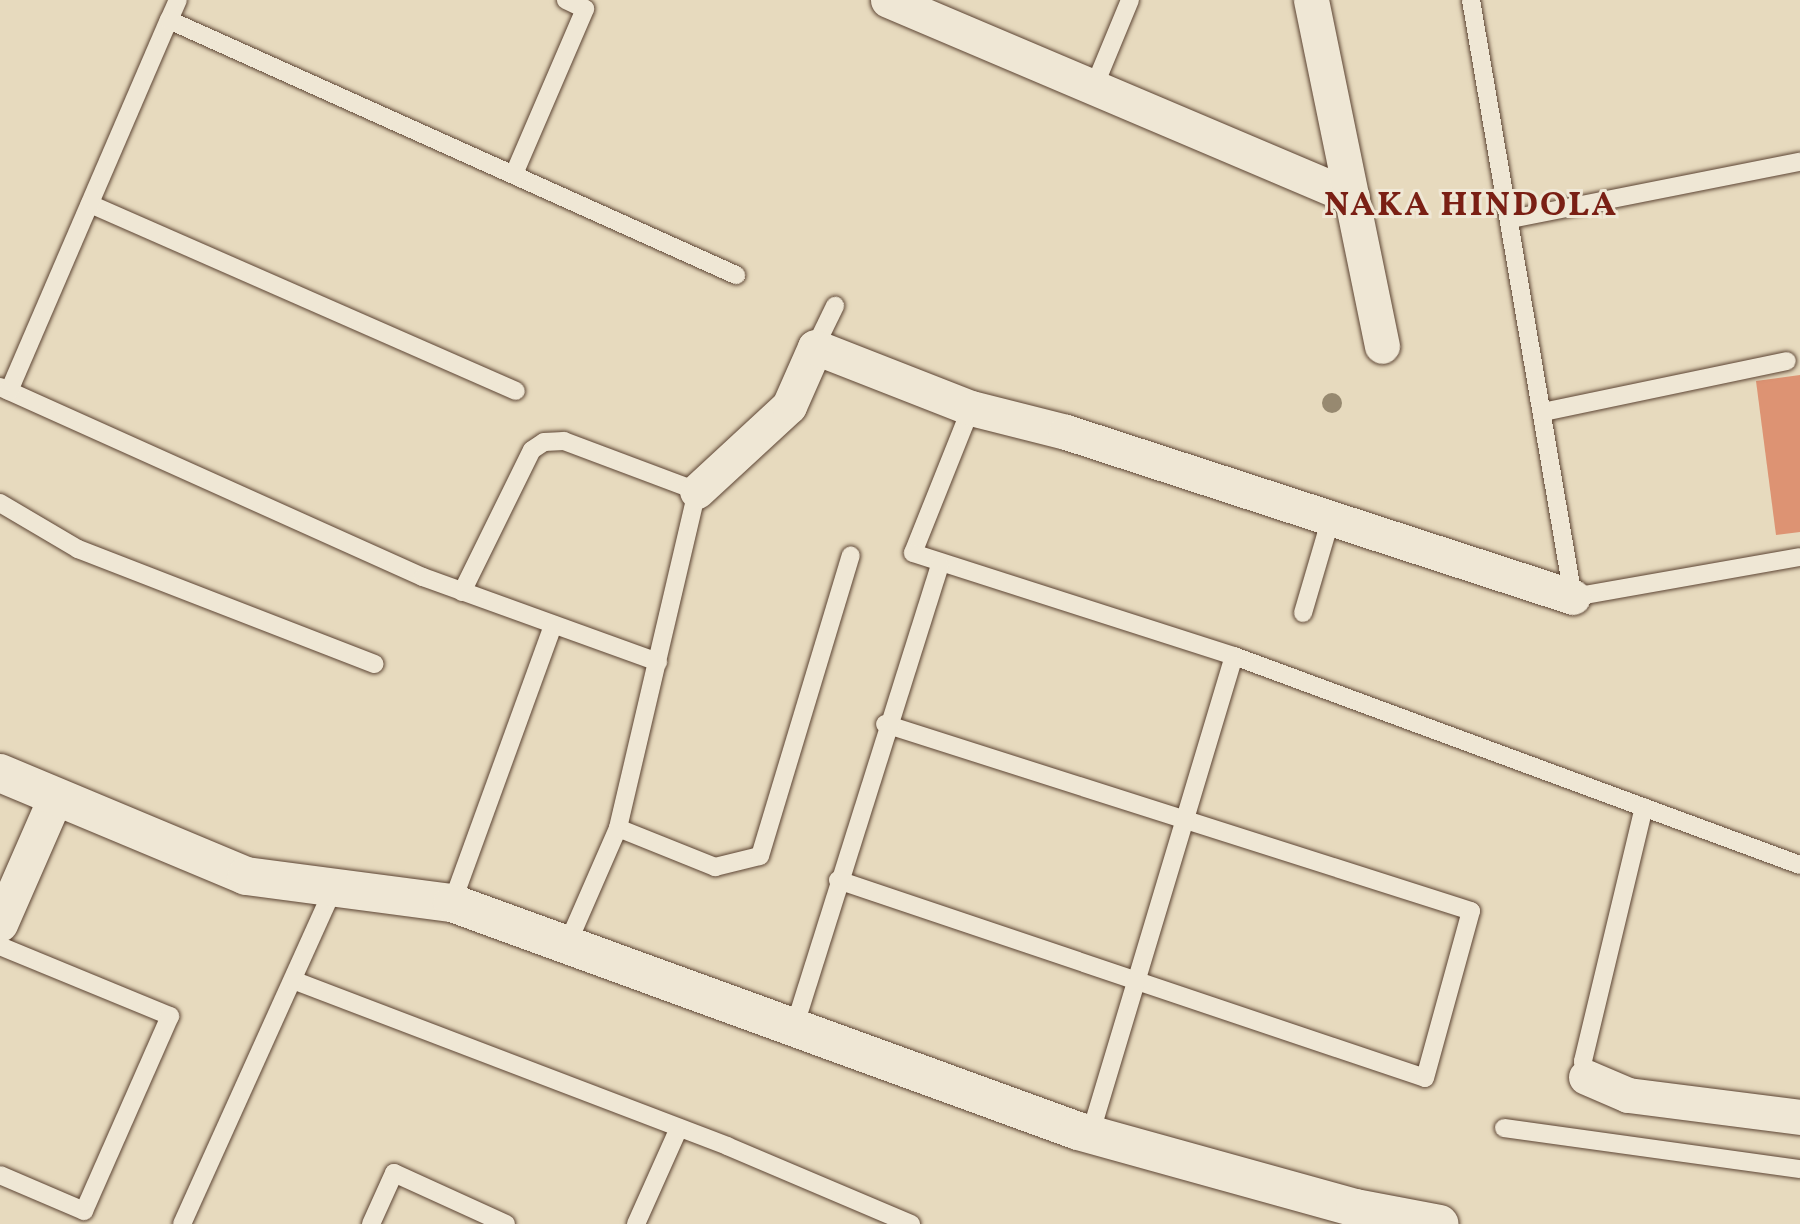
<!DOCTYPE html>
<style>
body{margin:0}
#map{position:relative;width:1800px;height:1224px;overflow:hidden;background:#e7dabe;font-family:Vollkorn,serif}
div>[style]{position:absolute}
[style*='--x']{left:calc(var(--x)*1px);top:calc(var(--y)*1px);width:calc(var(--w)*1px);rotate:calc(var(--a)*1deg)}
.building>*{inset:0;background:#dd9373}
.roads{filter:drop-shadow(0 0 2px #5c4433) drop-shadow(0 0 2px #5c4433)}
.service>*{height:18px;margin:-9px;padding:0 9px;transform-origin:9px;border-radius:9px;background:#efe7d5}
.minor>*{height:35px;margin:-17.5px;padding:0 17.5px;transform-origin:17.5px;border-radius:17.5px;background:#efe7d5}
.tertiary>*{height:38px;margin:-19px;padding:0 19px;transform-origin:19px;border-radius:19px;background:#efe7d5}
.trees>*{width:20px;height:20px;margin:-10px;border-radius:50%;background:#978970}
span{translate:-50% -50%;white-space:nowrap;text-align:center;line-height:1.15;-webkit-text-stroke:6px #efe7d5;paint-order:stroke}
.district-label{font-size:35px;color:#7a1f14;font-weight:700;letter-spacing:2px}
</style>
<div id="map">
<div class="building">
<div style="clip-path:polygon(1800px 375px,1800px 532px,1776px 535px,1756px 381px)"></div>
</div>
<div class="roads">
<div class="service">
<div style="--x:1471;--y:0;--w:606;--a:80.3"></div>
<div style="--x:1573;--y:597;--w:230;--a:-10"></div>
<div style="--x:169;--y:20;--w:22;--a:-66"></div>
<div style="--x:1094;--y:87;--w:94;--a:-67.5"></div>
<div style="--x:514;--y:174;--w:180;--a:-66.7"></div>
<div style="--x:585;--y:9;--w:21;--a:-155"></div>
<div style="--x:90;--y:204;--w:465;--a:23.7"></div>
<div style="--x:1511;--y:219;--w:295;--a:-11.2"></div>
<div style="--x:815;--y:347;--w:46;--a:-64"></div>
<div style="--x:0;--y:387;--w:464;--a:24.2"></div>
<div style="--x:423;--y:577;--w:250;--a:19.9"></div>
<div style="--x:9;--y:391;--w:404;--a:-66.7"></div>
<div style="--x:169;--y:20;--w:622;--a:24.22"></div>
<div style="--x:971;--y:408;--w:156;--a:111.8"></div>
<div style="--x:913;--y:553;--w:337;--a:17.8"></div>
<div style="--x:1234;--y:656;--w:603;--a:20.27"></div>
<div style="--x:1543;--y:412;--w:249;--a:-11.8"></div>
<div style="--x:0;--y:503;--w:91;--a:30.5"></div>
<div style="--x:78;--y:549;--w:318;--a:21.2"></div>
<div style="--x:462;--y:592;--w:158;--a:-63.8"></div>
<div style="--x:532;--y:450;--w:14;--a:-34"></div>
<div style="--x:544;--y:442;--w:20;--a:-3"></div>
<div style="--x:564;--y:441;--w:142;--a:20.6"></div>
<div style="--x:697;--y:491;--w:346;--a:103.2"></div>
<div style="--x:618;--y:828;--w:128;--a:113.6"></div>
<div style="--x:1303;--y:613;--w:99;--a:-73.6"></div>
<div style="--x:618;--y:828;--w:105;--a:21.9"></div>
<div style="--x:715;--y:867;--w:46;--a:-13.7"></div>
<div style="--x:760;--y:856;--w:314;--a:-73.2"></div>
<div style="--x:838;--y:880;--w:619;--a:18.64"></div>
<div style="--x:1425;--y:1078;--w:173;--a:-74.6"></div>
<div style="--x:1471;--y:911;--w:615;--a:-162.3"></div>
<div style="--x:452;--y:903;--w:296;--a:-70"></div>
<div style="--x:0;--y:946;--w:184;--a:22.4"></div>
<div style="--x:170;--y:1016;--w:213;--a:113.8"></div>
<div style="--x:84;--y:1211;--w:91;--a:-156.8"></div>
<div style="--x:293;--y:980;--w:465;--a:20.9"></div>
<div style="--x:727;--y:1146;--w:200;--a:23"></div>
<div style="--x:794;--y:1028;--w:485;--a:-72.5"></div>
<div style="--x:1586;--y:1077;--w:16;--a:-101"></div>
<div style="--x:1583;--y:1061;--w:261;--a:-76.5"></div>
<div style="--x:1504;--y:1128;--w:299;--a:7.9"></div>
<div style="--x:1090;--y:1135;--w:500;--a:-73.27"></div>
<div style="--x:182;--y:1224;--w:370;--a:-65.7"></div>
<div style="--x:371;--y:1224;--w:56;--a:-65.7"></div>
<div style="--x:394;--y:1173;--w:123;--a:24.5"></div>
<div style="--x:636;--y:1224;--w:105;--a:-65.9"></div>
</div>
<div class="minor">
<div style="--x:888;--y:0;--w:504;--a:23"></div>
<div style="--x:1311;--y:0;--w:353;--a:78.4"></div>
<div style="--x:697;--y:491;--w:125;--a:-42.7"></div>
<div style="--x:789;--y:406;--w:64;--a:-66.2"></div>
<div style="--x:815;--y:347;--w:168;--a:21.4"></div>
<div style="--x:971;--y:408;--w:98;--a:14.2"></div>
<div style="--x:1066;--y:432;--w:533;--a:18.03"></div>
<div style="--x:0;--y:924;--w:140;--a:-66.4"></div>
<div style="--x:1586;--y:1077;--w:46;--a:23.2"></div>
<div style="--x:1628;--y:1095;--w:173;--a:7.3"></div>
</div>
<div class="tertiary">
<div style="--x:0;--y:773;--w:267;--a:22.7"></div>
<div style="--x:246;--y:876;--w:208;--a:7.5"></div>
<div style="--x:452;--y:903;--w:666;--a:20.01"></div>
<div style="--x:1078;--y:1131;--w:288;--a:15.5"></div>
<div style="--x:1355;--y:1208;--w:86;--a:10.7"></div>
</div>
</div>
<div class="trees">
<div style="left:1332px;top:403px"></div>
</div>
<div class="district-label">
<span style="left:1471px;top:206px">NAKA HINDOLA</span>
</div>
</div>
